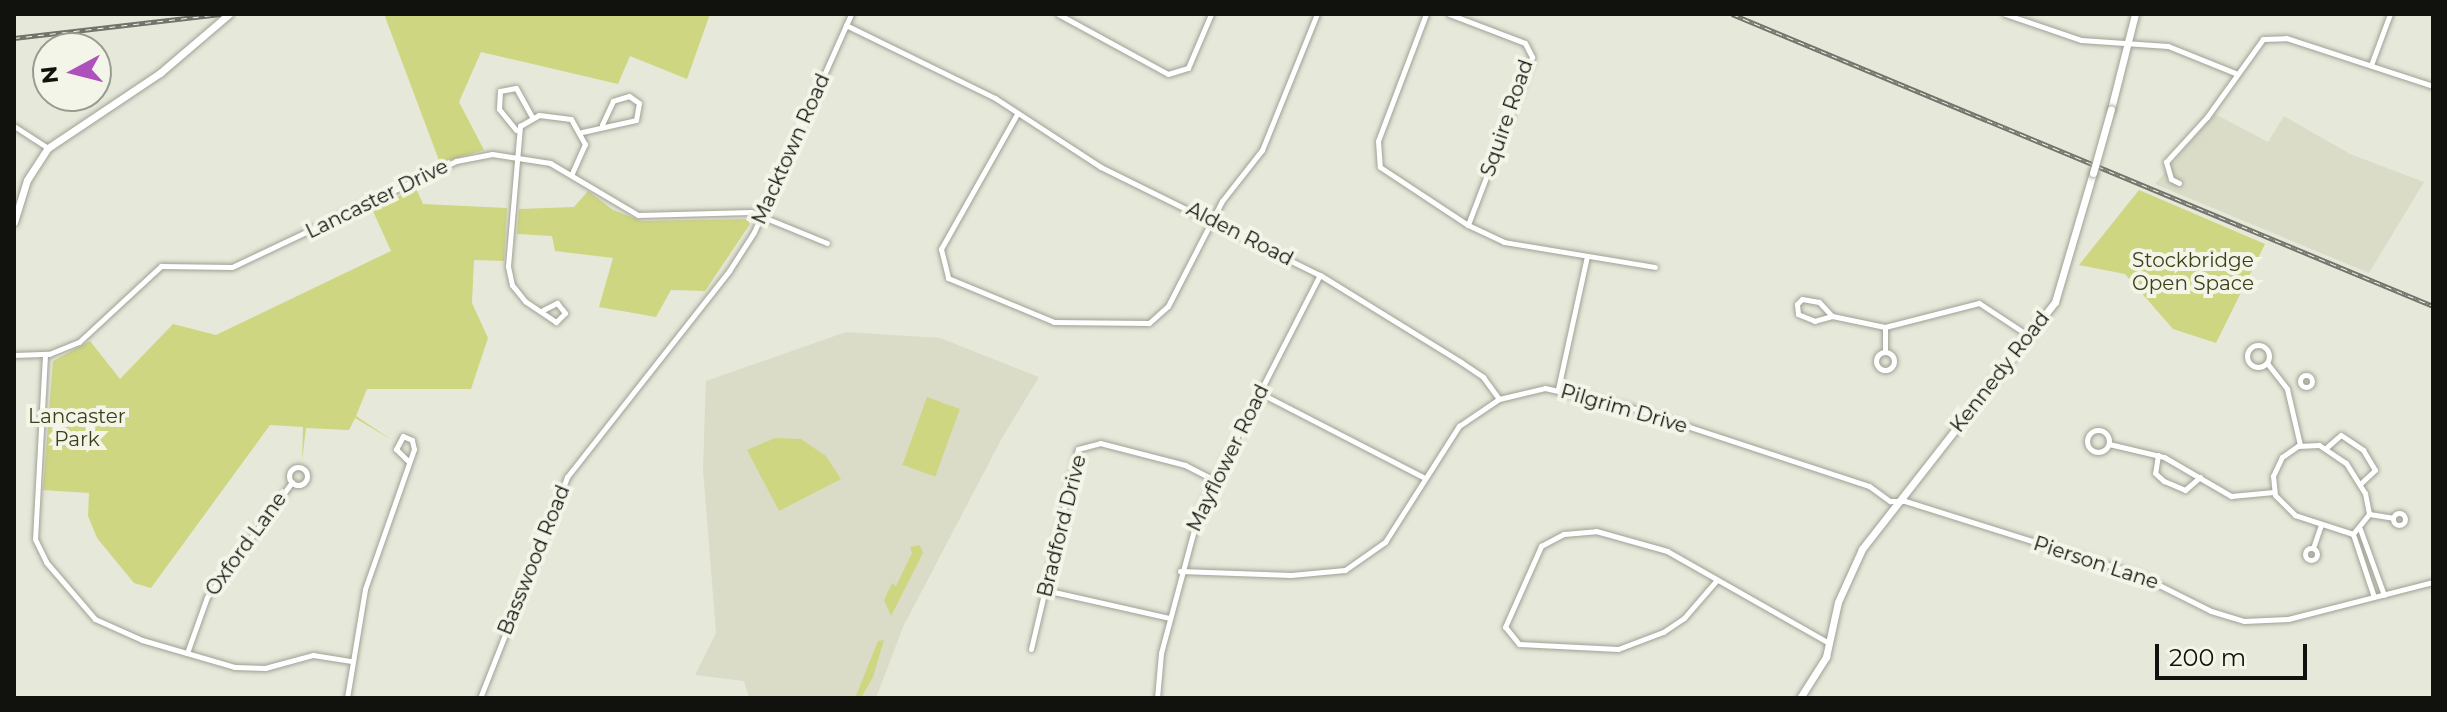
<!DOCTYPE html>
<style>
body{margin:0}
#map{position:relative;width:2447px;height:712px;overflow:hidden;background:#e6e8da;font-family:Montserrat,sans-serif}
div>[style]{position:absolute}
[style*='--x']{left:calc(var(--x)*1px);top:calc(var(--y)*1px);width:calc(var(--w)*1px);rotate:calc(var(--a)*1deg)}
.built>*{inset:0;background:#dadcc8}
.green>*{inset:0;background:#cfd681;transform-origin:0 0}
.roads{filter:drop-shadow(0 0 2px #9fa194) drop-shadow(0 0 2px #9fa194)}
.street>*{height:5px;margin:-2.5px;padding:0 2.5px;transform-origin:2.5px;border-radius:2.5px;background:#fff}
.street>.ring{margin:-2.5px;padding:0;box-sizing:content-box;background:none;border:5px solid #fff;border-radius:50%}
.secondary>*{height:7px;margin:-3.5px;padding:0 3.5px;transform-origin:3.5px;border-radius:3.5px;background:#fff}
.rail>*{height:5px;margin-top:-2.5px;transform-origin:0;background:repeating-linear-gradient(90deg,#f3f5e8 0 6px,#72736a 0 12px);box-sizing:border-box;border-block:2px solid #72736a}
.bridges{filter:drop-shadow(0 0 2px #9fa194) drop-shadow(0 0 2px #9fa194)}
.secondary-bridge>*{height:7px;margin:-3.5px;padding:0 3.5px;transform-origin:3.5px;border-radius:3.5px;background:#fff}
span{translate:-50% -50%;white-space:nowrap;text-align:center;line-height:1.15;-webkit-text-stroke:8px #f3f5e8;paint-order:stroke}
.street-label{font-size:20px;color:#11110d}
.park-label{font-size:20px;color:#3d4018}
.frame{position:absolute;inset:0;border:16px solid #11110d;pointer-events:none}
.north{position:absolute;left:32px;top:32px;width:80px;height:80px;box-sizing:border-box;background:#f3f5e8;border:2px solid #999a90;border-radius:50%;rotate:263deg;font-size:22px;font-weight:700;line-height:32px;text-align:center;color:#11110d}
.north::after{content:'';display:block;margin:auto;width:28px;height:36px;background:#ae51bb;clip-path:polygon(50% 0,100% 100%,50% 72%,0 100%)}
.scale{position:absolute;left:2155px;top:644px;width:152px;height:36px;box-sizing:border-box;border:4px solid #11110d;border-top:0;padding-left:10px;font-size:24px;line-height:28px;white-space:nowrap;color:#11110d;-webkit-text-stroke:6px #f3f5e8;paint-order:stroke}
</style>
<div id="map">
<div class="built">
<div style="clip-path:polygon(2215px 114px,2268px 142px,2284px 116px,2350px 154px,2424px 182px,2369px 273px,2155px 184px)"></div>
<div style="clip-path:polygon(846px 332px,940px 338px,1039px 377px,1002px 438px,903px 627px,876px 698px,749px 698px,744px 681px,695px 675px,716px 633px,703px 469px,706px 381px)"></div>
</div>
<div class="green">
<div style="clip-path:polygon(384px 14px,710px 14px,687px 79px,630px 56px,618px 84px,481px 52px,459px 102px,484px 150px,440px 163px)"></div>
<div style="clip-path:polygon(416px 188px,423px 204px,507px 208px,504px 261px,474px 260px,472px 303px,488px 338px,471px 389px,367px 389px,356px 416px,392px 440px,355px 418px,349px 430px,306px 428px,302px 461px,303px 427px,270px 425px,151px 588px,134px 583px,97px 538px,88px 516px,89px 493px,43px 490px,53px 361px,90px 341px,120px 379px,173px 324px,216px 335px,391px 251px,372px 209px)"></div>
<div style="clip-path:polygon(2139px 190px,2265px 244px,2216px 343px,2173px 329px,2125px 274px,2079px 265px)"></div>
<div style="clip-path:polygon(588px 191px,613px 210px,642px 221px,746px 219px,750px 224px,705px 291px,671px 290px,656px 317px,599px 307px,613px 258px,555px 251px,552px 236px,517px 234px,519px 209px,574px 207px)"></div>
<div style="left:927px;top:397px;width:35px;height:72px;rotate:20deg"></div>
<div style="clip-path:polygon(775px 438px,801px 439px,826px 456px,841px 479px,779px 511px,747px 450px)"></div>
<div style="clip-path:polygon(920px 545px,923px 553px,891px 616px,884px 600px,892px 583px,896px 586px,912px 553px,910px 547px)"></div>
<div style="clip-path:polygon(884px 640px,873px 677px,861px 698px,855px 698px,878px 641px)"></div>
</div>
<div class="roads">
<div class="street">
<div style="--x:1058;--y:14;--w:125;--a:28.6"></div>
<div style="--x:1168;--y:74;--w:21;--a:-17"></div>
<div style="--x:1188;--y:68;--w:59;--a:-66.9"></div>
<div style="--x:1426;--y:14;--w:136;--a:110.7"></div>
<div style="--x:1378;--y:141;--w:26;--a:86"></div>
<div style="--x:1380;--y:167;--w:105;--a:33.4"></div>
<div style="--x:1468;--y:225;--w:40;--a:25"></div>
<div style="--x:1504;--y:242;--w:153;--a:9.4"></div>
<div style="--x:1449;--y:14;--w:81;--a:20.9"></div>
<div style="--x:1525;--y:43;--w:16;--a:63"></div>
<div style="--x:1532;--y:57;--w:180;--a:110.9"></div>
<div style="--x:2005;--y:14;--w:80;--a:18.9"></div>
<div style="--x:2081;--y:40;--w:87;--a:3.9"></div>
<div style="--x:2168;--y:46;--w:72;--a:21.9"></div>
<div style="--x:846;--y:25;--w:166;--a:26.1"></div>
<div style="--x:995;--y:98;--w:126;--a:33.1"></div>
<div style="--x:1101;--y:167;--w:244;--a:26.3"></div>
<div style="--x:1320;--y:275;--w:166;--a:31.7"></div>
<div style="--x:1461;--y:362;--w:27;--a:34"></div>
<div style="--x:1483;--y:377;--w:27;--a:54"></div>
<div style="--x:2371;--y:65;--w:54;--a:-69.6"></div>
<div style="--x:1017;--y:114;--w:155;--a:119.4"></div>
<div style="--x:941;--y:249;--w:30;--a:76"></div>
<div style="--x:948;--y:278;--w:115;--a:22.5"></div>
<div style="--x:1054;--y:322;--w:95;--a:0.6"></div>
<div style="--x:1149;--y:323;--w:25;--a:-42"></div>
<div style="--x:1168;--y:306;--w:118;--a:-62.8"></div>
<div style="--x:1222;--y:201;--w:65;--a:-51.9"></div>
<div style="--x:1262;--y:150;--w:147;--a:-68"></div>
<div style="--x:14;--y:126;--w:40;--a:32.9"></div>
<div style="--x:516;--y:130;--w:27;--a:-129"></div>
<div style="--x:499;--y:109;--w:18;--a:-87"></div>
<div style="--x:500;--y:91;--w:16;--a:-11"></div>
<div style="--x:516;--y:88;--w:33;--a:61"></div>
<div style="--x:582;--y:132;--w:55;--a:-12.5"></div>
<div style="--x:636;--y:120;--w:17;--a:-80"></div>
<div style="--x:639;--y:103;--w:12;--a:-145"></div>
<div style="--x:629;--y:96;--w:17;--a:163"></div>
<div style="--x:613;--y:101;--w:26;--a:115"></div>
<div style="--x:2179;--y:183;--w:9;--a:-153"></div>
<div style="--x:2171;--y:179;--w:18;--a:-106"></div>
<div style="--x:2166;--y:162;--w:61;--a:-47.7"></div>
<div style="--x:2207;--y:117;--w:96;--a:-54.3"></div>
<div style="--x:2263;--y:39;--w:23;--a:-2"></div>
<div style="--x:2286;--y:38;--w:155;--a:18.1"></div>
<div style="--x:543;--y:310;--w:16;--a:-27"></div>
<div style="--x:557;--y:303;--w:13;--a:51"></div>
<div style="--x:565;--y:313;--w:13;--a:135"></div>
<div style="--x:556;--y:322;--w:37;--a:-146"></div>
<div style="--x:525;--y:301;--w:21;--a:-129"></div>
<div style="--x:512;--y:285;--w:19;--a:-102"></div>
<div style="--x:508;--y:266;--w:141;--a:-85.1"></div>
<div style="--x:520;--y:126;--w:22;--a:-30"></div>
<div style="--x:539;--y:115;--w:32;--a:7"></div>
<div style="--x:571;--y:119;--w:29;--a:61"></div>
<div style="--x:585;--y:144;--w:32;--a:114"></div>
<div style="--x:1832;--y:316;--w:18;--a:164"></div>
<div style="--x:1815;--y:321;--w:18;--a:-158"></div>
<div style="--x:1798;--y:314;--w:10;--a:-96"></div>
<div style="--x:1797;--y:304;--w:7;--a:-45"></div>
<div style="--x:1802;--y:299;--w:17;--a:10"></div>
<div style="--x:1819;--y:302;--w:19;--a:47"></div>
<div style="--x:1832;--y:316;--w:54;--a:11.7"></div>
<div style="--x:1885;--y:327;--w:97;--a:-14.3"></div>
<div style="--x:1979;--y:303;--w:60;--a:33.4"></div>
<div class="ring" style="left:2247px;top:345px;width:17px;height:17px"></div>
<div class="ring" style="left:1876px;top:352px;width:13px;height:13px"></div>
<div style="--x:1885;--y:352;--w:25;--a:-90"></div>
<div style="--x:14;--y:355;--w:35;--a:-2"></div>
<div style="--x:49;--y:354;--w:32;--a:-22"></div>
<div style="--x:79;--y:342;--w:112;--a:-42.8"></div>
<div style="--x:161;--y:266;--w:71;--a:0.8"></div>
<div style="--x:232;--y:267;--w:248;--a:-25.3"></div>
<div style="--x:456;--y:161;--w:37;--a:-11"></div>
<div style="--x:492;--y:154;--w:59;--a:8.8"></div>
<div style="--x:550;--y:163;--w:102;--a:30.6"></div>
<div style="--x:638;--y:215;--w:113;--a:-1.5"></div>
<div style="--x:751;--y:212;--w:82;--a:22.2"></div>
<div style="--x:45;--y:355;--w:184;--a:93.1"></div>
<div style="--x:35;--y:539;--w:25;--a:64"></div>
<div style="--x:46;--y:562;--w:75;--a:49.3"></div>
<div style="--x:95;--y:619;--w:51;--a:24.1"></div>
<div style="--x:142;--y:640;--w:97;--a:16.2"></div>
<div style="--x:235;--y:667;--w:30;--a:2"></div>
<div style="--x:265;--y:668;--w:50;--a:-15.2"></div>
<div style="--x:313;--y:655;--w:39;--a:9"></div>
<div style="--x:2267;--y:363;--w:33;--a:52"></div>
<div style="--x:2287;--y:389;--w:57;--a:76.9"></div>
<div class="ring" style="left:2300px;top:375px;width:7px;height:7px"></div>
<div style="--x:1558;--y:389;--w:136;--a:-77.7"></div>
<div style="--x:1260;--y:393;--w:183;--a:27.3"></div>
<div class="ring" style="left:2087px;top:430px;width:17px;height:17px"></div>
<div style="--x:2109;--y:444;--w:57;--a:13.3"></div>
<div style="--x:2164;--y:457;--w:78;--a:30.2"></div>
<div style="--x:2231;--y:496;--w:43;--a:-5.3"></div>
<div style="--x:2319;--y:445;--w:32;--a:34"></div>
<div style="--x:2346;--y:463;--w:36;--a:58"></div>
<div style="--x:2365;--y:493;--w:21;--a:79"></div>
<div style="--x:2369;--y:514;--w:26;--a:129"></div>
<div style="--x:2353;--y:534;--w:61;--a:-161.9"></div>
<div style="--x:2295;--y:515;--w:28;--a:-135"></div>
<div style="--x:2275;--y:495;--w:19;--a:-96"></div>
<div style="--x:2273;--y:476;--w:21;--a:-65"></div>
<div style="--x:2282;--y:457;--w:19;--a:-35"></div>
<div style="--x:2298;--y:446;--w:21;--a:-3"></div>
<div style="--x:2327;--y:447;--w:18;--a:-41"></div>
<div style="--x:2341;--y:435;--w:27;--a:34"></div>
<div style="--x:2363;--y:450;--w:23;--a:59"></div>
<div style="--x:2375;--y:470;--w:19;--a:137"></div>
<div style="--x:2158;--y:455;--w:18;--a:99"></div>
<div style="--x:2155;--y:473;--w:12;--a:42"></div>
<div style="--x:2164;--y:481;--w:23;--a:23"></div>
<div style="--x:2185;--y:490;--w:20;--a:-41"></div>
<div class="ring" style="left:289px;top:467px;width:13px;height:13px"></div>
<div class="ring" style="left:2393px;top:513px;width:7px;height:7px"></div>
<div style="--x:2369;--y:514;--w:24;--a:9"></div>
<div style="--x:2360;--y:529;--w:70;--a:70"></div>
<div style="--x:2353;--y:534;--w:66;--a:71.6"></div>
<div class="ring" style="left:2305px;top:548px;width:7px;height:7px"></div>
<div style="--x:2313;--y:548;--w:24;--a:-71"></div>
<div style="--x:1180;--y:571;--w:111;--a:2.1"></div>
<div style="--x:1291;--y:575;--w:54;--a:-5.3"></div>
<div style="--x:1345;--y:570;--w:49;--a:-35"></div>
<div style="--x:1385;--y:542;--w:138;--a:-57.5"></div>
<div style="--x:1459;--y:426;--w:48;--a:-34"></div>
<div style="--x:1499;--y:399;--w:47;--a:-13.4"></div>
<div style="--x:1545;--y:388;--w:86;--a:12.7"></div>
<div style="--x:1629;--y:407;--w:253;--a:18.2"></div>
<div style="--x:1869;--y:486;--w:26;--a:36"></div>
<div style="--x:1890;--y:501;--w:15;--a:0"></div>
<div style="--x:1905;--y:501;--w:245;--a:17.5"></div>
<div style="--x:2139;--y:575;--w:80;--a:26.6"></div>
<div style="--x:2211;--y:611;--w:34;--a:17"></div>
<div style="--x:2244;--y:621;--w:44;--a:-2.6"></div>
<div style="--x:2288;--y:619;--w:150;--a:-14.3"></div>
<div style="--x:1716;--y:581;--w:49;--a:130.9"></div>
<div style="--x:1684;--y:618;--w:25;--a:146"></div>
<div style="--x:1663;--y:632;--w:48;--a:159.3"></div>
<div style="--x:1618;--y:649;--w:99;--a:-177.1"></div>
<div style="--x:1519;--y:644;--w:22;--a:-129"></div>
<div style="--x:1505;--y:627;--w:89;--a:-66"></div>
<div style="--x:1541;--y:546;--w:26;--a:-28"></div>
<div style="--x:1564;--y:534;--w:32;--a:-5"></div>
<div style="--x:1596;--y:531;--w:74;--a:15.7"></div>
<div style="--x:1667;--y:551;--w:186;--a:29.6"></div>
<div style="--x:1045;--y:590;--w:127;--a:12.7"></div>
<div style="--x:1031;--y:649;--w:205;--a:-76.8"></div>
<div style="--x:1078;--y:449;--w:23;--a:-15"></div>
<div style="--x:1100;--y:443;--w:88;--a:14.5"></div>
<div style="--x:1185;--y:465;--w:33;--a:27"></div>
<div style="--x:187;--y:653;--w:59;--a:-70.3"></div>
<div style="--x:207;--y:597;--w:143;--a:-53.5"></div>
<div style="--x:347;--y:698;--w:110;--a:-80.6"></div>
<div style="--x:365;--y:589;--w:148;--a:-70.7"></div>
<div style="--x:414;--y:449;--w:9;--a:-103"></div>
<div style="--x:412;--y:440;--w:10;--a:-156"></div>
<div style="--x:403;--y:436;--w:15;--a:118"></div>
<div style="--x:396;--y:449;--w:16;--a:45"></div>
<div style="--x:480;--y:698;--w:238;--a:-68.5"></div>
<div style="--x:567;--y:477;--w:262;--a:-51.8"></div>
<div style="--x:729;--y:271;--w:46;--a:-57.3"></div>
<div style="--x:754;--y:232;--w:239;--a:-66"></div>
<div style="--x:1157;--y:698;--w:45;--a:-84.9"></div>
<div style="--x:1161;--y:653;--w:147;--a:-75"></div>
<div style="--x:1199;--y:511;--w:265;--a:-62.9"></div>
</div>
<div class="secondary">
<div style="--x:2111;--y:109;--w:98;--a:-75.8"></div>
<div style="--x:14;--y:222;--w:44;--a:-72.8"></div>
<div style="--x:27;--y:180;--w:38;--a:-57"></div>
<div style="--x:48;--y:148;--w:135;--a:-33.8"></div>
<div style="--x:160;--y:73;--w:91;--a:-40.5"></div>
<div style="--x:1800;--y:698;--w:49;--a:-57.6"></div>
<div style="--x:1826;--y:657;--w:56;--a:-77.7"></div>
<div style="--x:1838;--y:602;--w:58;--a:-65.6"></div>
<div style="--x:1862;--y:549;--w:313;--a:-52"></div>
<div style="--x:2055;--y:302;--w:134;--a:-73.6"></div>
</div>
</div>
<div class="rail">
<div style="--x:1732;--y:14;--w:759;--a:22.61"></div>
<div style="--x:14;--y:38;--w:208;--a:-6.6"></div>
</div>
<div class="bridges">
<div class="secondary-bridge">
<div style="--x:2093;--y:173;--w:66;--a:-74.3"></div>
</div>
</div>
<div class="street-label">
<span style="left:1507px;top:118px;rotate:-71deg">Squire Road</span>
<span style="left:791px;top:149px;rotate:-66deg">Macktown Road</span>
<span style="left:377px;top:199px;rotate:-26deg">Lancaster Drive</span>
<span style="left:1240px;top:234px;rotate:27deg">Alden Road</span>
<span style="left:2000px;top:372px;rotate:-52deg">Kennedy Road</span>
<span style="left:1624px;top:409px;rotate:16deg">Pilgrim Drive</span>
<span style="left:1228px;top:458px;rotate:-64deg">Mayflower Road</span>
<span style="left:1062px;top:526px;rotate:-76deg">Bradford Drive</span>
<span style="left:246px;top:544px;rotate:-54deg">Oxford Lane</span>
<span style="left:534px;top:560px;rotate:-68deg">Basswood Road</span>
<span style="left:2096px;top:563px;rotate:18deg">Pierson Lane</span>
</div>
<div class="park-label">
<span style="left:2193px;top:272px">Stockbridge<br>Open Space</span>
<span style="left:77px;top:428px">Lancaster<br>Park</span>
</div>
<div class="frame"></div>
<div class="north">N</div>
<div class="scale">200 m</div>
</div>
